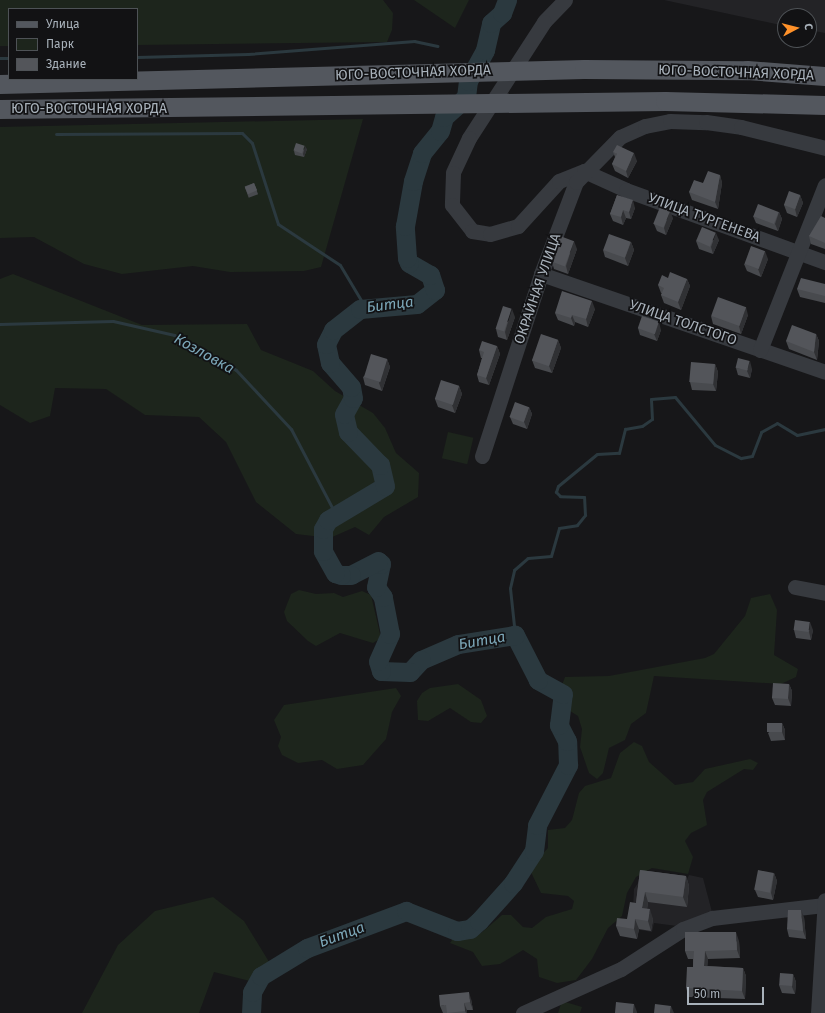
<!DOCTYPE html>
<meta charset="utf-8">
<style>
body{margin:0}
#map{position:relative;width:825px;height:1013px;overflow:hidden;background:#171719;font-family:"Fira Sans",sans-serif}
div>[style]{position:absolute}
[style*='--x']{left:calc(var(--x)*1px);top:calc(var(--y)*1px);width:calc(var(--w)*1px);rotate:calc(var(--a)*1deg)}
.built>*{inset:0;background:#232326}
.green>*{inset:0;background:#1d251c;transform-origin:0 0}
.stream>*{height:3px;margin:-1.5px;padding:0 1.5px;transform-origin:1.5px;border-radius:1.5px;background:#2b393f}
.river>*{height:19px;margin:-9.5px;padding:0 9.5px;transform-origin:9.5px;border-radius:9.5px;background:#2b393f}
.minor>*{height:15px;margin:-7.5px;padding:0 7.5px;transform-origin:7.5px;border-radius:7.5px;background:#373a3f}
.major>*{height:19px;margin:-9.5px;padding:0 9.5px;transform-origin:9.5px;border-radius:9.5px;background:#53575e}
.wall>*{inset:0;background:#484a4e;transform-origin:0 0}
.shaded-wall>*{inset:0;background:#303134}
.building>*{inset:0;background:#53555a;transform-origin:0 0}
span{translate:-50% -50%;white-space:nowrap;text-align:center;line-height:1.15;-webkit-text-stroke:3.5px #121214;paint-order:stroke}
.street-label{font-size:14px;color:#a8b1ba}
.water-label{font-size:15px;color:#7ca7b8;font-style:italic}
.legend{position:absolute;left:8px;top:8px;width:130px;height:72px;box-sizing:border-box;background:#121214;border:1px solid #4e5256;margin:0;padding:5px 7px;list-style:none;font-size:12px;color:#a8b1ba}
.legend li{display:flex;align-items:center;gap:8px;height:20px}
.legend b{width:20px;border:1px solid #4e5256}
.north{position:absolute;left:777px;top:8px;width:40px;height:40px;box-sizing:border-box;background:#121214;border:1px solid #4e5256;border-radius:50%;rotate:83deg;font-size:11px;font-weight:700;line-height:16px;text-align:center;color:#a8b1ba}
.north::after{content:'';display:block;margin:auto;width:14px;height:18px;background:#ff9129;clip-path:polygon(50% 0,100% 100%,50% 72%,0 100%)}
.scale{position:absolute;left:687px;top:987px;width:77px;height:18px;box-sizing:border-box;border:2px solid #a8b1ba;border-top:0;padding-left:5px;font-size:12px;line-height:14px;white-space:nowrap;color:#a8b1ba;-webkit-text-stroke:3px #121214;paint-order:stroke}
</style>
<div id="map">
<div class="built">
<div style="clip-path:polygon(664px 0,825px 0,825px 33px,809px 30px,809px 16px,785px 16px,785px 26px)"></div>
<div style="clip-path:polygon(644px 874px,687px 879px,689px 875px,703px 878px,712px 912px,677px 926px,654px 923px,652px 932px,623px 927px,633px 909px,634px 889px)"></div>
</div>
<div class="green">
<div style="clip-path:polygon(0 0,383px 0,393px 13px,392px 30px,387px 42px,137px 45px,137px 9px,9px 9px,9px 46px,0 46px)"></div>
<div style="clip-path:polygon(414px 0,469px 0,455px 28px)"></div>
<div style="clip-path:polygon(363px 119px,321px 267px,304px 271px,230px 272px,193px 266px,122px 274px,84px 264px,34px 237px,0 238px,0 127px)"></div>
<div style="clip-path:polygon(13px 274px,142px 325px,247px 324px,261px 350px,313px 371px,335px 391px,373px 413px,385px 428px,396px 453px,419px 473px,418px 497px,384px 517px,369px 535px,355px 527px,330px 538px,296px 534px,256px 502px,226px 442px,199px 417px,145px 415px,106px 389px,55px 388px,50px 416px,30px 423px,0 405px,0 279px)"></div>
<div style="left:448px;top:432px;width:26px;height:27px;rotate:13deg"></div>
<div style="clip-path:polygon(299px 590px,316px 594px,334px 593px,343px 597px,362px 591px,371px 595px,381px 638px,373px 643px,340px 633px,316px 646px,308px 641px,287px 621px,284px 612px,291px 594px)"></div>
<div style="clip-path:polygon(770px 594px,777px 610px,774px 655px,798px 669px,796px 677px,781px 684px,654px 676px,646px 713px,631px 724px,625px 740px,609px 748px,603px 773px,597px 779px,589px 773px,580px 747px,582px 729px,578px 716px,570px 711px,568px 692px,562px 685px,565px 677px,609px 676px,705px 658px,714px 654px,745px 616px,751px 598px)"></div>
<div style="clip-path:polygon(458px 684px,481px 700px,487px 716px,481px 723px,471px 722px,450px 708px,428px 721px,418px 720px,417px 701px,422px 693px,430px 688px)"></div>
<div style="clip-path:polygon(396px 688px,401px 696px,392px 712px,386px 739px,363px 765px,337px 769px,322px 760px,298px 763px,282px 755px,278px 746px,281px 737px,274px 720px,284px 705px)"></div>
<div style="clip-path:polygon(634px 742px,642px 746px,649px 762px,675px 785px,693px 782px,705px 769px,750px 759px,758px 763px,753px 770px,744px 769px,707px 792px,703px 800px,707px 825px,691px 833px,685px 841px,693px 857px,688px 874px,652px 868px,636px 877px,627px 893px,622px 916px,608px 928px,592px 959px,576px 980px,557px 983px,539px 977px,537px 959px,523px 950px,500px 964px,482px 966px,473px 952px,450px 943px,455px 936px,481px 933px,502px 915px,511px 915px,523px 927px,532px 928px,546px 917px,572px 909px,574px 901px,568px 896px,541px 893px,529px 868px,548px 848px,548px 830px,565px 828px,572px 820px,579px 793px,585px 786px,611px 778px,620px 753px)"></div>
<div style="clip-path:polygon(213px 897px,244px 921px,271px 965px,254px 982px,214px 972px,199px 1013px,82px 1013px,118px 945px,155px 911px)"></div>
<div style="clip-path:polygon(562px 1001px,582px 1007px,580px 1013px,558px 1013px)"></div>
</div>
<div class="stream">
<div style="--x:137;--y:57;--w:111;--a:-1.5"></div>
<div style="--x:248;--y:54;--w:167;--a:-4.5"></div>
<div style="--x:414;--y:41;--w:24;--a:12"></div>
<div style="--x:0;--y:58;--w:9;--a:0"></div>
<div style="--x:56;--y:134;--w:186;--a:-0.3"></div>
<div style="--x:242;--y:133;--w:14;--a:45"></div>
<div style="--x:252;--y:143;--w:85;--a:72.2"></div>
<div style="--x:278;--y:224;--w:74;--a:33.5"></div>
<div style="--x:340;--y:265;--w:49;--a:59.2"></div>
<div style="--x:0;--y:324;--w:113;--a:-1.5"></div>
<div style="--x:113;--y:321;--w:63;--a:12.9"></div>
<div style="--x:174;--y:335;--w:71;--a:29.4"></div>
<div style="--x:236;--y:370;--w:81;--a:47"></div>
<div style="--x:291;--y:429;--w:95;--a:62.4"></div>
<div style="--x:515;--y:635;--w:47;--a:-96.1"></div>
<div style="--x:510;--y:588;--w:18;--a:-77"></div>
<div style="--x:514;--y:570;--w:18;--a:-41"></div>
<div style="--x:528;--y:558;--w:23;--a:-5"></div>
<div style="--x:551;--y:556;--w:29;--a:-74"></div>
<div style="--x:559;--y:528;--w:18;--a:-9"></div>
<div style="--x:577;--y:525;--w:13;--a:-51"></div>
<div style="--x:585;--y:515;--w:18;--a:-93"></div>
<div style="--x:584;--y:497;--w:24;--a:-178"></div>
<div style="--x:560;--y:496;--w:6;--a:-135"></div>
<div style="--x:556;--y:492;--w:6;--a:-72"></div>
<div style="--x:558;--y:486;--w:50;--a:-39.4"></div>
<div style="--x:597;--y:454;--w:22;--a:-3"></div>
<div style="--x:619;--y:453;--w:25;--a:-76"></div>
<div style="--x:625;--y:429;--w:17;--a:-10"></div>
<div style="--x:642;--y:426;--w:12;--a:-35"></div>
<div style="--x:652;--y:419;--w:20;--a:-93"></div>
<div style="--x:651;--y:399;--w:24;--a:-5"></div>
<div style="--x:675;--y:397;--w:62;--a:50.2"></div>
<div style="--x:715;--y:445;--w:29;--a:27"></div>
<div style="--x:741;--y:458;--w:11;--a:-10"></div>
<div style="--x:752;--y:456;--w:26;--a:-69"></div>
<div style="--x:761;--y:432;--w:18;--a:-29"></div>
<div style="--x:777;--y:423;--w:23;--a:31"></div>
<div style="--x:797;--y:435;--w:29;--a:-12"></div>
</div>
<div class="river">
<div style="--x:251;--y:1013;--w:21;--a:-87"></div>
<div style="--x:252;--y:992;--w:18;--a:-61"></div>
<div style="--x:261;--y:976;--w:54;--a:-31.3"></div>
<div style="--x:307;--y:948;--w:106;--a:-20.5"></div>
<div style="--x:406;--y:911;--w:55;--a:21.4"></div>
<div style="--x:457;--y:931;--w:13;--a:-9"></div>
<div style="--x:470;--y:929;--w:12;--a:-42"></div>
<div style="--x:479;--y:921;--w:51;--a:-48.2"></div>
<div style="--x:513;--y:883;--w:38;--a:-57"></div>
<div style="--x:534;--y:851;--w:26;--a:-83"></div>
<div style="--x:537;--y:825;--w:68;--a:-62.7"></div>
<div style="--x:568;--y:765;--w:24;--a:-92"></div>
<div style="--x:567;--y:741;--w:18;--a:-117"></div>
<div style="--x:559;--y:725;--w:31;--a:-83"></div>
<div style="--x:563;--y:694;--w:29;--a:-151"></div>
<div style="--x:538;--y:680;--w:51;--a:-117.1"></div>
<div style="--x:515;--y:635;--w:58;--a:171"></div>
<div style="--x:458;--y:644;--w:40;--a:156.6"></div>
<div style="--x:421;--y:660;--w:16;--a:133"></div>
<div style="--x:410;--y:672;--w:29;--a:-178"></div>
<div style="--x:381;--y:671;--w:10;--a:-107"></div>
<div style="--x:378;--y:661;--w:30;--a:-66"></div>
<div style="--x:390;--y:634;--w:38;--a:-101"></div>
<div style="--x:383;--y:597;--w:12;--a:-125"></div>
<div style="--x:376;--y:587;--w:24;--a:-78"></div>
<div style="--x:381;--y:564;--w:4;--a:-135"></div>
<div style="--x:378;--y:561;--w:30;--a:153"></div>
<div style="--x:351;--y:575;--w:10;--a:180"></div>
<div style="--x:341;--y:575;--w:6;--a:-162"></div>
<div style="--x:335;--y:573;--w:25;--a:-119"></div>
<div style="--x:323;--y:551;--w:22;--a:-90"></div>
<div style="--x:323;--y:529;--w:10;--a:-61"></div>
<div style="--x:328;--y:520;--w:66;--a:-30.8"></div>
<div style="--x:385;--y:486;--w:22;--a:-103"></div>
<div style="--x:380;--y:465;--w:46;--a:-134.1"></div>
<div style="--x:348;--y:432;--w:18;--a:-103"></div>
<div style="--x:344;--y:414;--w:18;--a:-61"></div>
<div style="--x:353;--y:398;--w:11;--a:-100"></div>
<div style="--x:351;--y:387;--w:32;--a:-131"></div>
<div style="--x:330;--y:363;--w:19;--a:-102"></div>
<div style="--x:326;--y:344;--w:16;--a:-63"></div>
<div style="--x:333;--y:330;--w:34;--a:-38"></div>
<div style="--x:360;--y:309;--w:57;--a:-5"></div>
<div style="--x:417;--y:304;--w:23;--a:-38"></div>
<div style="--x:435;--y:290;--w:16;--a:-108"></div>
<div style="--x:430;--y:275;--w:24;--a:-150"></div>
<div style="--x:409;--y:263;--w:5;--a:-112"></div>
<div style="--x:407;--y:258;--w:32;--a:-94"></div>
<div style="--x:405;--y:226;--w:46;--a:-79.9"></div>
<div style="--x:413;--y:181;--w:29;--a:-72"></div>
<div style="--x:422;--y:153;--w:28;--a:-51"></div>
<div style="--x:440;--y:131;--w:15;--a:-74"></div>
<div style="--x:444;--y:117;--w:30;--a:-42"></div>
<div style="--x:466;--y:97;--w:16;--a:-83"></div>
<div style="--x:468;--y:81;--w:35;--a:-61"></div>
<div style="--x:485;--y:50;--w:28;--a:-77"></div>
<div style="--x:491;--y:23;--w:15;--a:-42"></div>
<div style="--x:502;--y:13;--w:14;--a:-69"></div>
</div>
<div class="minor">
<div style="--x:565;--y:0;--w:30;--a:134"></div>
<div style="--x:544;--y:22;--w:138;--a:122.9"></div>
<div style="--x:469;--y:138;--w:38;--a:115"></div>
<div style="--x:453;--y:173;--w:32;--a:92"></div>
<div style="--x:452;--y:205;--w:33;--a:52"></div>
<div style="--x:472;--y:231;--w:18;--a:9"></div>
<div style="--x:490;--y:234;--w:29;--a:-16"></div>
<div style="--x:518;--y:226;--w:61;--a:-47.7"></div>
<div style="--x:559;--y:181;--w:27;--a:-22"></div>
<div style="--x:584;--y:171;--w:46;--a:24.3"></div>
<div style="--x:626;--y:190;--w:212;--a:19.9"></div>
<div style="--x:541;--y:274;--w:300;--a:19"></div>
<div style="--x:760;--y:350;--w:177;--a:-68.5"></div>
<div style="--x:482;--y:456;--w:191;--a:-72"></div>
<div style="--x:541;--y:274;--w:98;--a:-69.2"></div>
<div style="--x:576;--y:182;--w:63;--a:-45.6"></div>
<div style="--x:620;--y:137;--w:27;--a:-24"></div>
<div style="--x:645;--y:126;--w:25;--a:-11"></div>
<div style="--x:670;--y:121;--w:36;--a:2"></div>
<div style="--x:706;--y:122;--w:35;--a:8"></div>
<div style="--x:741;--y:127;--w:87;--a:14"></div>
<div style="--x:795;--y:587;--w:31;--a:11"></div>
<div style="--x:523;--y:1013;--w:107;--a:-24.2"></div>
<div style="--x:621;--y:969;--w:74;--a:-32.8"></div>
<div style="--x:683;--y:929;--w:31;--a:-21"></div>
<div style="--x:712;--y:918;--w:113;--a:-6.6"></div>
<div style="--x:818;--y:1013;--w:113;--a:-86.5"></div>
</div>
<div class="major">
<div style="--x:0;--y:84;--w:584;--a:-1.47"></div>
<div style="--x:584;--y:69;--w:163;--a:0.4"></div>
<div style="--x:747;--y:70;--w:78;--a:4.4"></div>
<div style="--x:0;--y:109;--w:665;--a:-0.69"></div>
<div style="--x:665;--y:101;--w:160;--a:1.4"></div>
</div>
<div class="wall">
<div style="clip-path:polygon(307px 149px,304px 157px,295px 155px,294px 151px)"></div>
<div style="clip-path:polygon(613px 152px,637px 161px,628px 178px,615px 171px,612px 164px,615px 157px)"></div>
<div style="clip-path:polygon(720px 175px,722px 183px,718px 209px,692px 200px,689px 192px,703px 183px)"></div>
<div style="left:254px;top:183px;width:12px;height:10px;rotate:70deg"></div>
<div style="clip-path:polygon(617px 195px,635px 208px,631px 219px,626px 218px,623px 225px,613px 221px,610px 214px)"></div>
<div style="clip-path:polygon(800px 195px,803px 203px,797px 217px,787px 213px,784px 205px)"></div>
<div style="clip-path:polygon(779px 212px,782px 219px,778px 231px,756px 223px,753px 216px)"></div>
<div style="clip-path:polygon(673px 218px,666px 235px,657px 231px,654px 224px)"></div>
<div style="clip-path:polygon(825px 218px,825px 249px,811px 244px,809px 236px)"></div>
<div style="clip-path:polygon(719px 240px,713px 254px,699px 249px,696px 241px)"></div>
<div style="clip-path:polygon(631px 242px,634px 250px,628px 266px,605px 257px,603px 250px)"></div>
<div style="clip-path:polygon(577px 249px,568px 274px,554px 269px,552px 262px)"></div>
<div style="clip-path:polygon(768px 259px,761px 277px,747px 271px,744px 264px)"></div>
<div style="clip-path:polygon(668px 278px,687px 279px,690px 286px,681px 310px,664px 303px,661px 295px,662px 293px,661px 293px,658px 285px)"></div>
<div style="clip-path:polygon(825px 284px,825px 303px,800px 297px,797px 289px)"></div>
<div style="clip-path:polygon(595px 309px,588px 327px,575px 322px,574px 326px,558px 320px,555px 313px)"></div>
<div style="clip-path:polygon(748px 315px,741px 334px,713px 324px,711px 316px)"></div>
<div style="clip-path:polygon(515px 317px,507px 340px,498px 337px,496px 329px)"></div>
<div style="clip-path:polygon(638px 328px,661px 330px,657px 341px,640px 335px)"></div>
<div style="clip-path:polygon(816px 334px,819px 341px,817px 360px,789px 349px,786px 341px)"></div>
<div style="clip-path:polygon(558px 340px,561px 348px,552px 373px,535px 368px,532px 360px)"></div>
<div style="clip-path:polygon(497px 346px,500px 354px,489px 385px,479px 382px,477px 375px,482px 358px,481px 358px,479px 350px)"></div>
<div style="clip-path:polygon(387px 359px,390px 367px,382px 391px,365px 385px,363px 377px)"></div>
<div style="clip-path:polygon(715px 364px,718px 372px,716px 391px,692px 390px,690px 382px)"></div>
<div style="clip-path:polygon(736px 368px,752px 369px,750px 378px,738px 375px)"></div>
<div style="clip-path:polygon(459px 386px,462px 394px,455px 413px,438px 407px,435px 399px)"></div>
<div style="clip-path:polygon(529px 407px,532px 414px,527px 429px,513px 424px,510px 417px)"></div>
<div style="clip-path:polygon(794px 630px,813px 630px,811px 640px,796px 638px)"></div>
<div style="clip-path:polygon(789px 684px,792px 691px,791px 706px,775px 705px,772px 698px)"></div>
<div style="clip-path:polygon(782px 723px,785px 730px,785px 740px,771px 741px,768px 733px)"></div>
<div style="clip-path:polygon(640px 870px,686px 876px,689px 886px,687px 907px,648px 902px,647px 909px,653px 919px,651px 931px,639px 929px,637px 939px,620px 936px,616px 926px,627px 919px,636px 903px)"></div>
<div style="clip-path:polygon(774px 873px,777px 881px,773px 900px,758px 897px,755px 890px)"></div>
<div style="clip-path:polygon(804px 917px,806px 939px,789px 937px,787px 929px)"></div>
<div style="clip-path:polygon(739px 941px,740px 958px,708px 959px,707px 966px,743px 968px,746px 976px,745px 999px,689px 997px,686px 988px,693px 967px,693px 959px,688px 959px,685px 951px)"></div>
<div style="clip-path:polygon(793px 974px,796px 982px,795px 994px,782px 993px,779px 985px)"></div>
<div style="clip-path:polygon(471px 999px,473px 1010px,467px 1010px,467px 1013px,443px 1013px,440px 1006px)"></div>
</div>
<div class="shaded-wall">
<div style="clip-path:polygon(305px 146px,307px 149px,304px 157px,303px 154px)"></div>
<div style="clip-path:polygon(634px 153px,637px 161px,628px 178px,626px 171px)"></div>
<div style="clip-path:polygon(720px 175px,722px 183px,718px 209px,715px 202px)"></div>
<div style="clip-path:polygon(800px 195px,803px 203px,797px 217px,795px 209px)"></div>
<div style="clip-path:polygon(633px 200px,635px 208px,631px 219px,629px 212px)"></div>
<div style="clip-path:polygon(623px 210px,626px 218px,623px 225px,621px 217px)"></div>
<div style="clip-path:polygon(670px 211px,673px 218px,666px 235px,664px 228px)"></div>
<div style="clip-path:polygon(779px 212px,782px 219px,778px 231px,775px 224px)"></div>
<div style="clip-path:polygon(716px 233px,719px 240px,713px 254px,711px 247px)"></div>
<div style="clip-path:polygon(574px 241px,577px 249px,568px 274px,566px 266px)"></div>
<div style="clip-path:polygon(631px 242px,634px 250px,628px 266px,625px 258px)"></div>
<div style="clip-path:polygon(765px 251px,768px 259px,761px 277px,758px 269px)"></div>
<div style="clip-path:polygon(687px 279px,690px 286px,681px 310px,678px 302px)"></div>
<div style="clip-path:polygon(592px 301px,595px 309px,588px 327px,586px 319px)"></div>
<div style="clip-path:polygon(746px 307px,748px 315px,741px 334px,739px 326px)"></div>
<div style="clip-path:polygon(512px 309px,515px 317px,507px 340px,505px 332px)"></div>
<div style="clip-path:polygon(572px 315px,575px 322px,574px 326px,571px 318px)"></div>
<div style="clip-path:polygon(659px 322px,661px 330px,657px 341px,654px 334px)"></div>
<div style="clip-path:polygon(816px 334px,819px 341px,817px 360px,814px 352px)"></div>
<div style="clip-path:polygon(558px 340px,561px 348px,552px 373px,549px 366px)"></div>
<div style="clip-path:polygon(497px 346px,500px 354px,489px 385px,486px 378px)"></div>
<div style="clip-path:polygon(387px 359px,390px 367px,382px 391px,379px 383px)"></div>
<div style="clip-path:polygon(750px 361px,752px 369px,750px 378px,747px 371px)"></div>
<div style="clip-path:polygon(715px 364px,718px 372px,716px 391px,713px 384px)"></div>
<div style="clip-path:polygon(459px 386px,462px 394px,455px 413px,452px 405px)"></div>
<div style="clip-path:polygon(529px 407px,532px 414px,527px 429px,524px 422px)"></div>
<div style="clip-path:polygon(810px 622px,813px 630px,811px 640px,809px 632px)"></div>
<div style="clip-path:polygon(789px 684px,792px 691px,791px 706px,788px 698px)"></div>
<div style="clip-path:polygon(782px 723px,785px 730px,785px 740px,782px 732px)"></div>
<div style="clip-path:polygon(774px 873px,777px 881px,773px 900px,771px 893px)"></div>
<div style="clip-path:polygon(686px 876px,689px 886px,687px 907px,683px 897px)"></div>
<div style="clip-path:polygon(645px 892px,648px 902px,646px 918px,642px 908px)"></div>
<div style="clip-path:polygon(650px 909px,653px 919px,651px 931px,648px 921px)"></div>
<div style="clip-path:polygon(801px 910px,804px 917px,806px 939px,803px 931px)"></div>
<div style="clip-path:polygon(635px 919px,639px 929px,637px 939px,634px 929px)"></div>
<div style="clip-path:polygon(736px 932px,739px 941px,740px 958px,737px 950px)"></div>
<div style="clip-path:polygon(705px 951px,708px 959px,707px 974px,704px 966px)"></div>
<div style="clip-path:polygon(743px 968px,746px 976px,745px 999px,742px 991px)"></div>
<div style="clip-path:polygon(793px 974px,796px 982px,795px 994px,792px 987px)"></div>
<div style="clip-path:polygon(469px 992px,471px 999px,473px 1010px,470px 1002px)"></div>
<div style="clip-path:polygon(464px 1003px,467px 1010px,467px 1013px,466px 1013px,465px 1011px)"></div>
<div style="clip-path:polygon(634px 1004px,637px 1012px,637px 1013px,633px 1013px)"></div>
<div style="clip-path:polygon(671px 1006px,674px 1013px,670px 1013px)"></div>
</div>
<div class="building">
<div style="left:296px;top:143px;width:9px;height:8px;rotate:18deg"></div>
<div style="clip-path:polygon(617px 145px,634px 153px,626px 171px,612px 164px,617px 154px,613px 152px)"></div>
<div style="clip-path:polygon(708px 171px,720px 175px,715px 202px,689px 192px,694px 180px,703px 183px)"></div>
<div style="left:254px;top:183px;width:8px;height:10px;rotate:67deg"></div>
<div style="left:789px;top:191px;width:12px;height:15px;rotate:20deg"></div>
<div style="clip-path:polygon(617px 195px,633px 200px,629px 212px,623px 210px,621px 217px,610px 214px)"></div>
<div style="left:758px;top:204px;width:22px;height:13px;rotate:21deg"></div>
<div style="left:660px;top:207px;width:11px;height:18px;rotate:22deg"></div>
<div style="clip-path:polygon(821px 216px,825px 218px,825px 243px,809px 236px)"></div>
<div style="left:702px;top:227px;width:15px;height:15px;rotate:23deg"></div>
<div style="left:609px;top:234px;width:23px;height:17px;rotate:20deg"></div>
<div style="left:560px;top:236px;width:15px;height:27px;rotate:20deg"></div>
<div style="left:751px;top:246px;width:15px;height:19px;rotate:20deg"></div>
<div style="clip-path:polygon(670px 272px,687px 279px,678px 302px,661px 295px,664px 288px,658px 285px,662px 275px,668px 278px)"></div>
<div style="clip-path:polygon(801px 278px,825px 284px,825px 296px,797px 289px)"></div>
<div style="clip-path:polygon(562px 291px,592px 301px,586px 319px,572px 315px,571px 318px,555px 313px)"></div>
<div style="left:718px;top:297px;width:30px;height:20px;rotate:20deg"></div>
<div style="left:503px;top:306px;width:9px;height:24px;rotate:18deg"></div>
<div style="left:642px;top:316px;width:18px;height:13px;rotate:19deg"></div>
<div style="clip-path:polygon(792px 325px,816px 334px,814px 352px,786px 341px)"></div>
<div style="left:541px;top:334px;width:18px;height:28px;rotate:19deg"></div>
<div style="clip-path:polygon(482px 341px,497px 346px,486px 378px,477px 375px,484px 352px,479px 350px)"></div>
<div style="left:371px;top:354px;width:17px;height:24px;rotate:17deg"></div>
<div style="left:738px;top:358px;width:12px;height:10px;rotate:14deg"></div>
<div style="left:691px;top:362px;width:24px;height:20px;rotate:5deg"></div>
<div style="left:441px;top:380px;width:19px;height:20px;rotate:18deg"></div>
<div style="left:515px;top:402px;width:15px;height:16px;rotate:20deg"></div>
<div style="left:795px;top:620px;width:15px;height:10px;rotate:8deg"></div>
<div style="left:773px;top:683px;width:16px;height:15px;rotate:4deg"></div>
<div style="left:782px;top:723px;width:9px;height:15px;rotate:90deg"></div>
<div style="clip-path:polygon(640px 870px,686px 876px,683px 897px,645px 892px,642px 908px,650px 909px,648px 921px,635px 919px,634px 929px,616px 926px,617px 918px,627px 919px,630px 902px,636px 903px)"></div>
<div style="left:758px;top:870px;width:16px;height:20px;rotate:11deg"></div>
<div style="clip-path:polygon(788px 910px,801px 910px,803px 931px,787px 929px)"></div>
<div style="clip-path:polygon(685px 932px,736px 932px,737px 950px,705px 951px,704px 966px,743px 968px,742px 991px,686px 988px,687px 967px,693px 967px,694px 951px,685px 951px)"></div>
<div style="left:780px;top:973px;width:13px;height:12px;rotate:4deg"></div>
<div style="clip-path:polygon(469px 992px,470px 1002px,464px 1003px,465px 1011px,447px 1013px,446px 1005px,440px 1006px,439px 995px)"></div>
<div style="clip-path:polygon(616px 1002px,634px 1004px,633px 1013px,615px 1013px)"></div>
<div style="clip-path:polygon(655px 1004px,671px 1006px,670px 1013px,654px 1013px)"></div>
</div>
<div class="street-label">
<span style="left:413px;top:73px;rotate:-2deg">ЮГО-ВОСТОЧНАЯ ХОРДА</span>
<span style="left:736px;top:73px;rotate:2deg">ЮГО-ВОСТОЧНАЯ ХОРДА</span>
<span style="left:89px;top:109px">ЮГО-ВОСТОЧНАЯ ХОРДА</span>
<span style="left:704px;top:218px;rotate:20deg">УЛИЦА ТУРГЕНЕВА</span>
<span style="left:538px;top:289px;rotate:-71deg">ОКРАЙНАЯ УЛИЦА</span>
<span style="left:683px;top:323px;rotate:19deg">УЛИЦА ТОЛСТОГО</span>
</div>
<div class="water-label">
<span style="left:390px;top:305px;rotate:-7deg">Битца</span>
<span style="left:204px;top:354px;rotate:29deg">Козловка</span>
<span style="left:482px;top:641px;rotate:-10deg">Битца</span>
<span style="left:342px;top:935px;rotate:-20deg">Битца</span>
</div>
<ul class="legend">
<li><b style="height:5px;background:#53575e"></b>Улица</li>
<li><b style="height:11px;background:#1d251c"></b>Парк</li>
<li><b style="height:11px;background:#53555a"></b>Здание</li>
</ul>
<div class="north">С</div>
<div class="scale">50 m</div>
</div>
